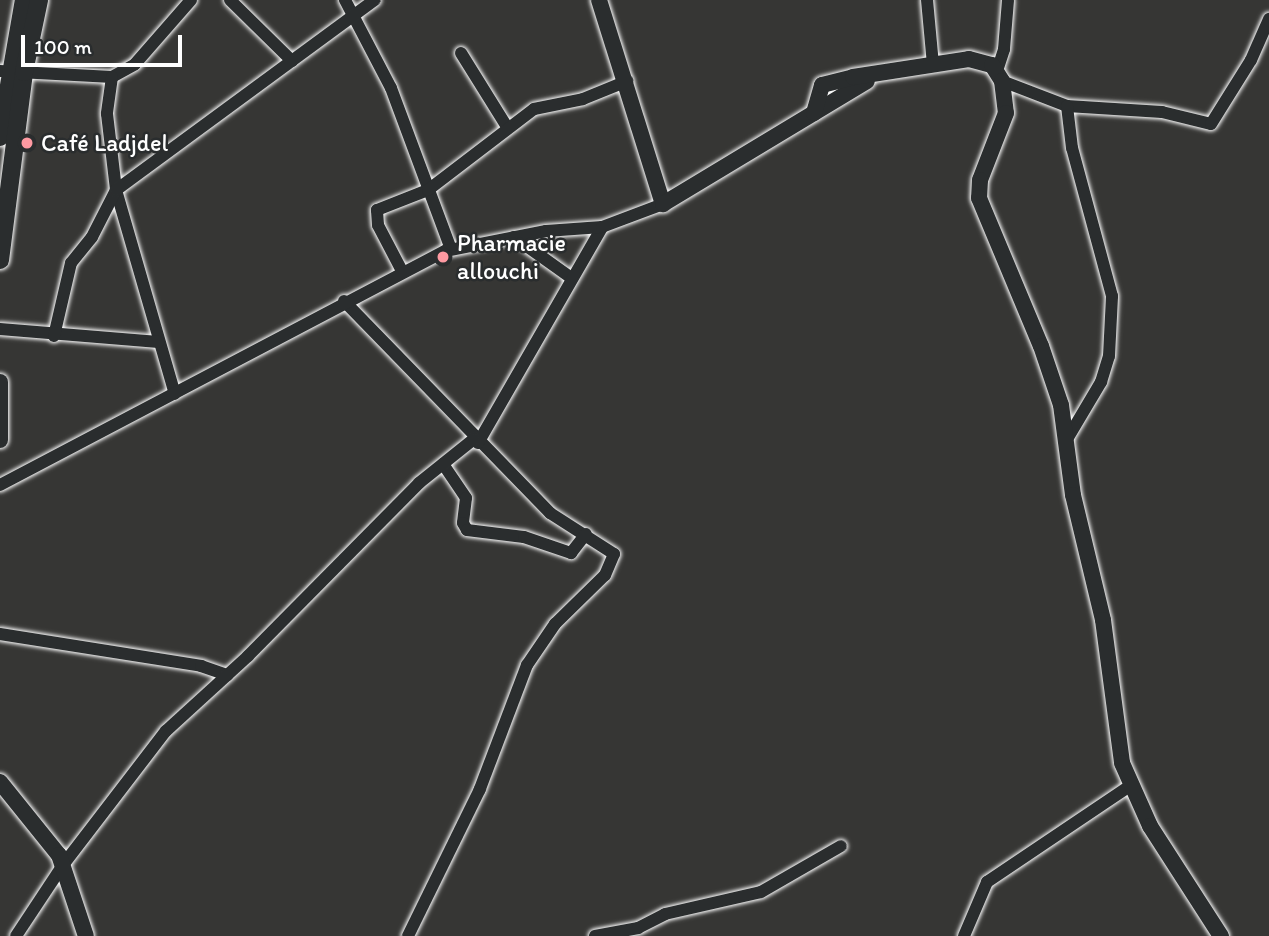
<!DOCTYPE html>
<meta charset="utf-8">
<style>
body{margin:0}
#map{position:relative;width:1269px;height:936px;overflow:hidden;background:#363634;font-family:Itim,sans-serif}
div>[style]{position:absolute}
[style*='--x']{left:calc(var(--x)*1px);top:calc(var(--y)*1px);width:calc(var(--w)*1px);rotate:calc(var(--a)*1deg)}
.roads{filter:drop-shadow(0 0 2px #fff) drop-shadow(0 0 2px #fff)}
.minor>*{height:12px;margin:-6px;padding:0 6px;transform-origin:6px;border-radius:6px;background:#2a2d2e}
.tertiary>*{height:16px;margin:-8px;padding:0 8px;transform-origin:8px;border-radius:8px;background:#2a2d2e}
.secondary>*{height:18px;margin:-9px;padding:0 9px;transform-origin:9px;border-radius:9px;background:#2a2d2e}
.dots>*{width:19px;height:19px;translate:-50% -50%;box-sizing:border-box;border:4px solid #2a2d2e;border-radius:50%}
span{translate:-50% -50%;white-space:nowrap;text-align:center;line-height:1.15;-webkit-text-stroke:5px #2a2d2e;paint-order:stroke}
.poi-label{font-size:24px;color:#fff}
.left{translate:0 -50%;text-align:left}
.scale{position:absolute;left:21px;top:35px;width:161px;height:32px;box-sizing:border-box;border:4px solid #fff;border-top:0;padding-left:9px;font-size:21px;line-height:24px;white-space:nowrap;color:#fff;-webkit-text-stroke:5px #2a2d2e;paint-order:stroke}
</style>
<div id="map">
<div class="roads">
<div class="minor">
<div style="--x:230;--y:0;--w:87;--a:44.5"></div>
<div style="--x:345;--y:0;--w:99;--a:62.4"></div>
<div style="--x:391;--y:88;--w:172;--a:69.6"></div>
<div style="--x:927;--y:0;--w:65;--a:84.7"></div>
<div style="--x:461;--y:53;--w:87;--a:58.1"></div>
<div style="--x:0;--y:71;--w:112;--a:3.1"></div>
<div style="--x:112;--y:77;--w:26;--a:-29"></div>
<div style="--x:135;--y:64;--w:85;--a:-48.8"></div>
<div style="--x:997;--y:71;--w:23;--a:-72"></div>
<div style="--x:1004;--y:49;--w:49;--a:-85.3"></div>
<div style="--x:112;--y:77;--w:37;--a:98"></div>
<div style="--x:107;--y:114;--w:77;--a:83.2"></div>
<div style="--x:116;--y:190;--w:212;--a:73.9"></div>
<div style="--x:1002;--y:81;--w:70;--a:21"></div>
<div style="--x:1067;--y:106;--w:95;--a:3.6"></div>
<div style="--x:1162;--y:112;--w:50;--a:13.8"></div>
<div style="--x:1211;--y:124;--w:75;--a:-58"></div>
<div style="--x:1251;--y:60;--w:45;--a:-66.3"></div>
<div style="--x:514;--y:237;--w:69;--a:35.5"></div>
<div style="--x:402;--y:271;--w:52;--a:-117.6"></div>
<div style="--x:378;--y:225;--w:15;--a:-94"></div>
<div style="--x:377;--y:210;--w:55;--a:-21.4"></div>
<div style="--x:428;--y:190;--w:133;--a:-37.4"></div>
<div style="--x:534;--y:109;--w:50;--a:-11.5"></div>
<div style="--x:583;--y:99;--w:48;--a:-22.2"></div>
<div style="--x:344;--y:301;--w:296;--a:45.8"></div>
<div style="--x:550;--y:513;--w:76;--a:32.6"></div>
<div style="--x:614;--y:554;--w:23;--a:113"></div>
<div style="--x:605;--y:575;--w:70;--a:135.6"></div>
<div style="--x:555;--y:624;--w:50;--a:124.3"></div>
<div style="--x:527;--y:665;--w:133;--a:110.8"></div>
<div style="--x:480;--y:789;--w:164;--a:116.1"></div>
<div style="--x:0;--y:329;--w:159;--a:4.7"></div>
<div style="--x:54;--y:336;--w:75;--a:-76.9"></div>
<div style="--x:71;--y:263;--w:33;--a:-51"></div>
<div style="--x:92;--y:237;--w:53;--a:-62.9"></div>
<div style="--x:116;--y:190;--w:321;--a:-36.3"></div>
<div style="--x:1066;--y:441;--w:69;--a:-59.3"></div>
<div style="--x:1101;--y:382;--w:27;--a:-73"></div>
<div style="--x:1109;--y:356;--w:60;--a:-87.1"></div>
<div style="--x:1112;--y:296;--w:153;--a:-105.1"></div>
<div style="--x:1072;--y:148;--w:42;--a:-96.8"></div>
<div style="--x:478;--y:443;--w:249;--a:-60.1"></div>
<div style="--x:443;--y:464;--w:41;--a:55.9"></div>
<div style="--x:466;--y:498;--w:25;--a:97"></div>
<div style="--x:463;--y:523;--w:8;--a:60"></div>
<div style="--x:467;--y:530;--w:57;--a:7"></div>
<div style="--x:524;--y:537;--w:50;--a:18.8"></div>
<div style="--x:571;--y:553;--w:24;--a:-52"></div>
<div style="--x:0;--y:485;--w:503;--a:-27.74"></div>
<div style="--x:445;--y:251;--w:103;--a:-11.2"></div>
<div style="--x:546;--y:231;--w:56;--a:-4.1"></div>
<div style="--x:602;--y:227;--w:65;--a:-20.7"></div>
<div style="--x:0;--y:634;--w:204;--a:9"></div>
<div style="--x:201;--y:666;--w:28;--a:19"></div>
<div style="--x:16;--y:936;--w:85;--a:-56.5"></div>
<div style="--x:63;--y:865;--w:169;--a:-52.5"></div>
<div style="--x:166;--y:731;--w:111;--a:-42.4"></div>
<div style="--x:248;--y:656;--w:243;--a:-45.3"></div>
<div style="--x:419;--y:483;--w:70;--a:-38.7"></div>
<div style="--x:595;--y:936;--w:44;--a:-10.5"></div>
<div style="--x:638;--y:928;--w:30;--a:-27"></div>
<div style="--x:665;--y:914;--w:98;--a:-12.9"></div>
<div style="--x:761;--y:892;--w:92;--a:-29.9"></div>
<div style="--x:964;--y:936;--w:59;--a:-66.9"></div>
<div style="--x:987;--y:882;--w:172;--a:-33.9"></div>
</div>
<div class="tertiary">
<div style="--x:599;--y:0;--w:214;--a:72.6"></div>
<div style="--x:663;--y:204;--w:238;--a:-31.1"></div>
<div style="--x:814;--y:113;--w:29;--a:-74"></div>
<div style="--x:822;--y:85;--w:32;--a:-14"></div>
<div style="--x:853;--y:77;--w:117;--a:-8.8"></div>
<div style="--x:969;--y:59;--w:24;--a:15"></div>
<div style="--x:992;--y:65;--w:19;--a:58"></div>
<div style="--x:1002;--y:81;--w:32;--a:83"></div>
<div style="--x:1006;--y:113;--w:72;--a:111.2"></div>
<div style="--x:980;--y:180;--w:18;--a:93"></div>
<div style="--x:979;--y:198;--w:160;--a:67.3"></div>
<div style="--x:1041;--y:346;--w:62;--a:71.3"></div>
<div style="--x:1061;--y:405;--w:91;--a:82.4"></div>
<div style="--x:1073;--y:495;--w:129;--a:76.5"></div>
<div style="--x:1103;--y:620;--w:144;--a:82.4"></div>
<div style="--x:1122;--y:763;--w:69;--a:66"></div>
<div style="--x:1150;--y:826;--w:131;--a:57.2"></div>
<div style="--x:0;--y:382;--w:58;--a:90"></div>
<div style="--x:0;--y:782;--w:94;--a:51.1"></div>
<div style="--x:59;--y:855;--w:85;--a:71.6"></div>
</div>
<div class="secondary">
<div style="--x:0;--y:137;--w:139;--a:-80.1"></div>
<div style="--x:0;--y:260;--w:190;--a:-82.7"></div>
<div style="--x:24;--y:72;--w:74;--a:-78.2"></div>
</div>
</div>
<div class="dots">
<div style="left:27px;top:143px;background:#ff9aa2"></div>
<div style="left:443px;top:257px;background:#ff9aa2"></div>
</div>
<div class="poi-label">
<span class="left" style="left:41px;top:143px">Café Ladjdel</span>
<span class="left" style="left:457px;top:257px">Pharmacie<br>allouchi</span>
</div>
<div class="scale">100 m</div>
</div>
